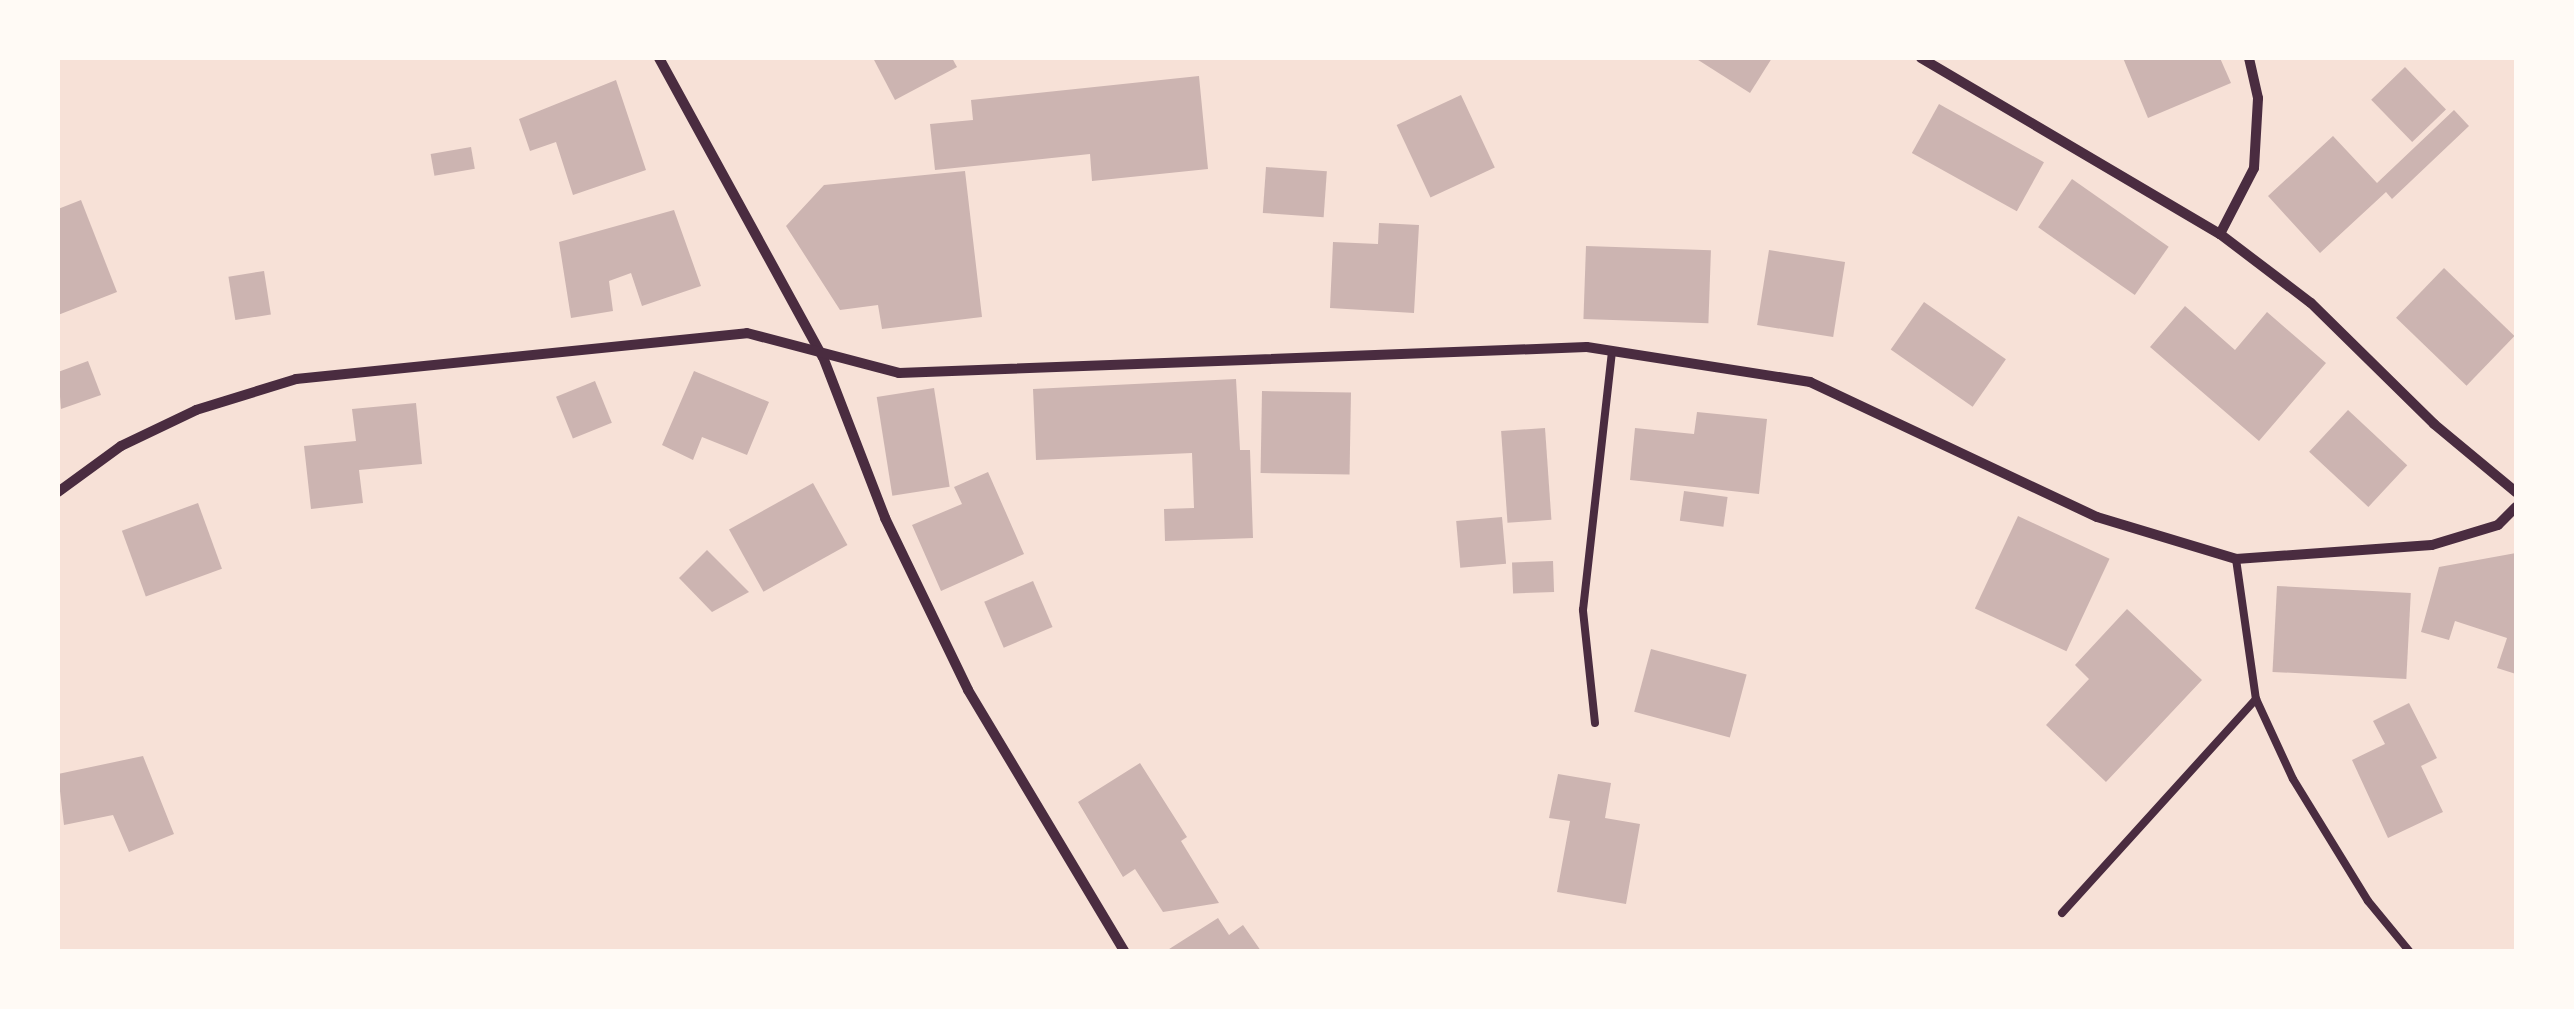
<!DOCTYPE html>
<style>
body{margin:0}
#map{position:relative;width:2574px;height:1009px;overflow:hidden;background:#f7e1d7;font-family:"Space Grotesk",sans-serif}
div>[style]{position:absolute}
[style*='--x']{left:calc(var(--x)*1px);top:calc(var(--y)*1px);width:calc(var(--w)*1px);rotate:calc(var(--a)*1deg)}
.building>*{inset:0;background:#ccb4b1;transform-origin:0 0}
.service>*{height:8px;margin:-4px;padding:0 4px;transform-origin:4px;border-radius:4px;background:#4a2c40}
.minor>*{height:10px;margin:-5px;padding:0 5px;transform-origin:5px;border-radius:5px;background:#4a2c40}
span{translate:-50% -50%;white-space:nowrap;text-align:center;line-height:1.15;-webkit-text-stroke:9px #fffaf5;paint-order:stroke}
.frame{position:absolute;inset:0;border:60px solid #fffaf5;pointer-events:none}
</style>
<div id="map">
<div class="building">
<div style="clip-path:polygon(873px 58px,952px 58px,957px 67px,895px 100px)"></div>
<div style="clip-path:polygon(1695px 58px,1772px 58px,1750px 93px)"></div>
<div style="clip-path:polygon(2123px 58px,2220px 58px,2231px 83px,2148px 118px)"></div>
<div style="left:2405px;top:67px;width:59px;height:47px;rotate:46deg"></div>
<div style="clip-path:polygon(1199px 76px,1208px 169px,1092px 181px,1090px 154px,935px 170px,930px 124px,973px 120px,971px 100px)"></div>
<div style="clip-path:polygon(616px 80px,646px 170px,573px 195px,556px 142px,530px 151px,519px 119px)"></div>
<div style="left:1461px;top:95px;width:80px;height:71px;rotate:65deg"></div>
<div style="left:1939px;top:104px;width:120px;height:56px;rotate:29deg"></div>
<div style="clip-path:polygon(2454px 110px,2469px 126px,2392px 199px,2386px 192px,2320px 253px,2268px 196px,2333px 136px,2377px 183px)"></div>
<div style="left:471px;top:147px;width:22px;height:41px;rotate:80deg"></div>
<div style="left:1266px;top:167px;width:61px;height:46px;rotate:4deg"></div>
<div style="clip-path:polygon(965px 171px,982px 317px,882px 329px,878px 305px,840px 310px,786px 226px,824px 185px)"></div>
<div style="left:2072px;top:179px;width:118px;height:59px;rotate:35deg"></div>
<div style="clip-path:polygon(81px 200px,117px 292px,58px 315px,58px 209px)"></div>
<div style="clip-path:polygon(674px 210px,701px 286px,642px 306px,631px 273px,609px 281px,613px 311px,571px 318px,559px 242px)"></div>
<div style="clip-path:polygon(1379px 223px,1419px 225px,1414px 313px,1330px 308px,1333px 242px,1378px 244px)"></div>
<div style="left:1586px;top:246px;width:125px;height:73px;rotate:2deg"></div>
<div style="left:1769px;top:250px;width:77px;height:76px;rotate:9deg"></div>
<div style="left:2444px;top:268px;width:98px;height:69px;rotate:44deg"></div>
<div style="left:264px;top:271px;width:44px;height:36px;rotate:81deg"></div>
<div style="left:1924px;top:302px;width:100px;height:58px;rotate:35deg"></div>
<div style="clip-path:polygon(2185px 306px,2235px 350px,2267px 312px,2326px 363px,2259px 441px,2150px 347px)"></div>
<div style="clip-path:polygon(88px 361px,101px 395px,61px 409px,58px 372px)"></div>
<div style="clip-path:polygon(694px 371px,769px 402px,747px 455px,702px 437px,693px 460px,662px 445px)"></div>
<div style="clip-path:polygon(1236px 379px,1240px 450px,1250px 450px,1253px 538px,1165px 541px,1164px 509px,1194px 508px,1192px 453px,1036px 460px,1033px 389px)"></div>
<div style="left:595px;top:381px;width:45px;height:42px;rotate:68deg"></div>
<div style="left:934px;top:388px;width:100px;height:58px;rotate:81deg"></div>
<div style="left:1262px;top:391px;width:89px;height:82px;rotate:1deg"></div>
<div style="clip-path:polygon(416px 403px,422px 464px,359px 470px,363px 503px,311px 509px,304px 446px,356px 441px,352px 409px)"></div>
<div style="left:2348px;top:410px;width:81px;height:57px;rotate:43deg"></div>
<div style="clip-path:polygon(1697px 412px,1767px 419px,1759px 494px,1630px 480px,1635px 428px,1694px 434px)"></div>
<div style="left:1545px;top:428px;width:92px;height:44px;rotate:86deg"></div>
<div style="clip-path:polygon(988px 472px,1024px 554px,941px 591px,912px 525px,962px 504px,954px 487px)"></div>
<div style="left:813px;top:483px;width:71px;height:96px;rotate:61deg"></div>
<div style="left:1684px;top:491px;width:44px;height:30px;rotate:8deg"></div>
<div style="left:198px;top:503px;width:70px;height:81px;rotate:70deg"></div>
<div style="left:2018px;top:516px;width:101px;height:102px;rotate:25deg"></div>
<div style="left:1502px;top:517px;width:47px;height:46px;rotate:85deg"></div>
<div style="clip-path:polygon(707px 550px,749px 592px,712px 612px,679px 578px)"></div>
<div style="clip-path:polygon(2516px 553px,2516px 674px,2497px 668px,2507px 638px,2455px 621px,2449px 640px,2421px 632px,2439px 567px)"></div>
<div style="left:1553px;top:561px;width:31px;height:41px;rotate:88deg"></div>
<div style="left:1033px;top:581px;width:50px;height:53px;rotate:67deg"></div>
<div style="left:2277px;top:586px;width:134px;height:86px;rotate:3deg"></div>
<div style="clip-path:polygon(2127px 609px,2202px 680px,2106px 782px,2046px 725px,2089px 679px,2075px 665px)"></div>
<div style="left:1651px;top:649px;width:99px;height:65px;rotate:15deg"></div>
<div style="clip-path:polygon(2409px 703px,2437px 758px,2421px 766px,2443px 812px,2388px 838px,2352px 760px,2385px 744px,2373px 721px)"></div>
<div style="clip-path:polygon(143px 756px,174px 834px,129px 852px,113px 815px,64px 825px,58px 774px)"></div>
<div style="clip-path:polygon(1140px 763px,1187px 837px,1181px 841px,1219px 903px,1163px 912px,1135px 869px,1123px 877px,1078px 802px)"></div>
<div style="clip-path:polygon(1558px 774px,1611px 783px,1605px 818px,1640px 824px,1626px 904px,1557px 892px,1570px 821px,1549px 818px)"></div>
<div style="clip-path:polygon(1218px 918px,1229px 935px,1243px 925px,1261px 951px,1166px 951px)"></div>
</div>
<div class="service">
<div style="--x:2236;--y:559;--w:141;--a:81.9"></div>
<div style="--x:2256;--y:699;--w:88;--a:65.2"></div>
<div style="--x:2293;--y:779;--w:143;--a:58.4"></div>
<div style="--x:2368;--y:901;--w:66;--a:50.5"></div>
<div style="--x:1595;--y:723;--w:114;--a:-96.1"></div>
<div style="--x:1583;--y:610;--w:261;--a:-83.6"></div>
<div style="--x:2062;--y:913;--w:289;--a:-47.8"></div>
</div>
<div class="minor">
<div style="--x:659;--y:58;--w:341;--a:61.3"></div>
<div style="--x:823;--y:357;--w:173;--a:68.9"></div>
<div style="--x:885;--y:518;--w:191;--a:64.2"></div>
<div style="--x:968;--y:690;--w:305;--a:59.1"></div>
<div style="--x:1921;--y:58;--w:347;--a:30.5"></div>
<div style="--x:2220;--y:234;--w:114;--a:37.2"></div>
<div style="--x:2311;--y:303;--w:173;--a:44.5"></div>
<div style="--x:2434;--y:424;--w:107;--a:39.7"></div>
<div style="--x:2220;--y:234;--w:74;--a:-62.7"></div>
<div style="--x:2254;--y:168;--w:70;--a:-86.7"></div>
<div style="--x:2258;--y:98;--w:41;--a:-102.7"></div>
<div style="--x:58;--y:492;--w:78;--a:-36.1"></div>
<div style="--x:121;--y:446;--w:83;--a:-25.6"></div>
<div style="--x:196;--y:410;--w:105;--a:-17.2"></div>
<div style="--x:296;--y:379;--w:453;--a:-5.8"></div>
<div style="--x:747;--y:333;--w:157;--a:14.7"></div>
<div style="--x:899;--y:373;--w:688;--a:-2.16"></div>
<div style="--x:1587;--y:347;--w:226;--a:8.9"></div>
<div style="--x:1810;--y:382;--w:317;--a:25.2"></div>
<div style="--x:2097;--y:517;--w:145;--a:16.8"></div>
<div style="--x:2236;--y:559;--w:196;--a:-4.1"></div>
<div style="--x:2432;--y:545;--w:69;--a:-16.9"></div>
<div style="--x:2498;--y:525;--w:25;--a:-45"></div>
</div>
<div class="frame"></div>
</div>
